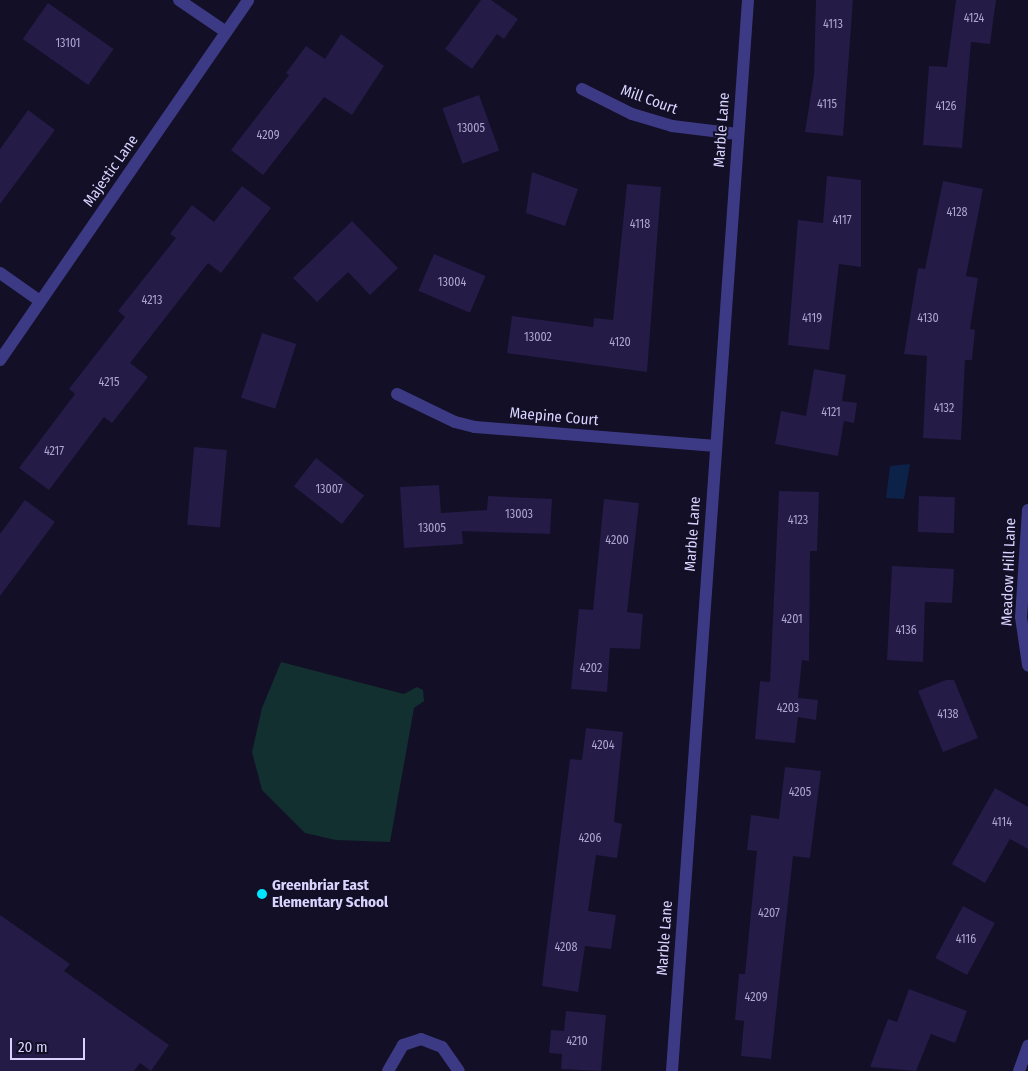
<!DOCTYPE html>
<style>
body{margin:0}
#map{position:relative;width:1028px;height:1071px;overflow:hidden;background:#130f26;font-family:"Fira Sans Condensed",sans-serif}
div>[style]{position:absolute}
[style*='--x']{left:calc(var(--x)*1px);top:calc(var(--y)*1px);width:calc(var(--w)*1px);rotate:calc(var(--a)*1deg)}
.green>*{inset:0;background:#12302f}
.water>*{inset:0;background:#0c2248}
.building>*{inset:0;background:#241b47;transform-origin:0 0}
.service>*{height:12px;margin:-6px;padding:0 6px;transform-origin:6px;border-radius:6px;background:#3d3a85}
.minor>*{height:12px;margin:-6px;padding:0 6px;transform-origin:6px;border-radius:6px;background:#3d3a85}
.tertiary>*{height:12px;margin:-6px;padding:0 6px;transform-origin:6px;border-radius:6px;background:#3d3a85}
.dots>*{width:14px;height:14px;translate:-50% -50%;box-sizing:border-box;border:2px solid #130f26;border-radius:50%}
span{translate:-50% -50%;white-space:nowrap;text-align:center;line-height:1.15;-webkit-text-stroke:4px #130f26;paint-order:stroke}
.number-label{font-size:12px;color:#aca6d1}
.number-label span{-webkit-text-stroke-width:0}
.street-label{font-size:15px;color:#d9d4ff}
.poi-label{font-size:15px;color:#d9d4ff;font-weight:700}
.left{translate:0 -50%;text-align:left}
.scale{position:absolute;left:10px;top:1038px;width:75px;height:22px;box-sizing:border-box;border:2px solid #d9d4ff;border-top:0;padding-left:6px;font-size:15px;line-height:18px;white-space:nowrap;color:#d9d4ff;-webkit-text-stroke:4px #130f26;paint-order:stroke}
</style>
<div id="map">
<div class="green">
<div style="clip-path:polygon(281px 662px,404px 694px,417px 687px,423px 690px,424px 701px,414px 708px,390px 842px,336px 840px,305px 833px,262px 790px,252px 752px,262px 708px)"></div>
</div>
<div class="water">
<div style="clip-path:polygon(910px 464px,904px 499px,886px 498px,890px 466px)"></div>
</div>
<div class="building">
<div style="clip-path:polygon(481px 0,491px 0,518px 19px,504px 39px,497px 34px,472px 69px,445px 49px)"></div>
<div style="clip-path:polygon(816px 0,853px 0,843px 136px,805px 132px,814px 75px)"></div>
<div style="clip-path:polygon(956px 0,996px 0,990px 44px,971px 42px,962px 148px,923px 145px,929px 66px,947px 67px)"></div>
<div style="left:48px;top:3px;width:80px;height:44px;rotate:35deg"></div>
<div style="clip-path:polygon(341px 34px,384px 66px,352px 115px,324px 97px,263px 175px,231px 150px,289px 75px,286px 73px,306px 46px,325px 59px)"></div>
<div style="left:479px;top:95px;width:59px;height:39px;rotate:70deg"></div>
<div style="clip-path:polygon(28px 110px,55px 130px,0 204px,0 149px)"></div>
<div style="clip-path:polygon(532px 172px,578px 189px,565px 226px,526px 213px)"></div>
<div style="clip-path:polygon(827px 176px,861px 180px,861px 267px,839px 264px,829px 350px,788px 345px,798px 220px,823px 223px)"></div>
<div style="clip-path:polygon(943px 181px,983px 189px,966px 276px,978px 278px,970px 329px,975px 330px,972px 360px,965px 360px,961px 440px,923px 438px,927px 356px,904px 354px,918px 268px,925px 269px)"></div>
<div style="clip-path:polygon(627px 184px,661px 187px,647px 372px,507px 353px,512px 316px,593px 327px,594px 318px,613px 320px)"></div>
<div style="clip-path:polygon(242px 186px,271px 208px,221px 273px,208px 263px,130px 363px,148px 377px,112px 423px,104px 417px,49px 490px,19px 468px,75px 394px,69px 389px,125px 317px,118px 311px,176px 238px,170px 234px,192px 205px,214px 222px)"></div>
<div style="clip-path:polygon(352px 221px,398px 268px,370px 295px,348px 272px,317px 302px,293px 278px)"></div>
<div style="left:434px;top:254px;width:56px;height:40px;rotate:23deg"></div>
<div style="left:262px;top:333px;width:36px;height:68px;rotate:18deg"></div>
<div style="clip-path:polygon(814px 369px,846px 375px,842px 401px,857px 403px,854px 423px,844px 421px,838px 456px,775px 444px,781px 411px,806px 416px)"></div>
<div style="left:194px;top:447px;width:33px;height:78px;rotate:5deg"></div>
<div style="left:316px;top:458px;width:61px;height:36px;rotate:38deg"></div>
<div style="clip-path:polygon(439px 485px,441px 513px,487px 510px,488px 496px,552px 499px,550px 534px,462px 531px,463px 544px,404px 548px,400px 487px)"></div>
<div style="clip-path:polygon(779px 491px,819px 492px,817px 551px,810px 551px,809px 661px,802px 660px,798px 698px,818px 700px,816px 720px,798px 717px,795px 743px,755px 739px,760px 681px,770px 682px)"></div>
<div style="left:919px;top:496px;width:36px;height:36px;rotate:2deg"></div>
<div style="clip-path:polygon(604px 499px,639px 503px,627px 612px,643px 614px,640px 649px,610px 648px,607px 692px,571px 689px,579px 609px,593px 610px)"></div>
<div style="clip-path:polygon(25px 500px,55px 522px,0 596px,0 534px)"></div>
<div style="clip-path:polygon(892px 566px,954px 569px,952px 603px,925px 602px,923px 662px,887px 660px)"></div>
<div style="clip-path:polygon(946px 680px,954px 680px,978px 738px,943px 752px,918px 691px)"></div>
<div style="clip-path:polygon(586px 728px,623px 732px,614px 822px,622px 824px,617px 858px,596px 855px,588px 911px,616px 915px,611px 949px,585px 946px,578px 992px,542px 986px,570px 759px,582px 760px)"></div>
<div style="clip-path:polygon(785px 767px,821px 771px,810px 858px,793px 856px,771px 1059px,741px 1056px,744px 1021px,735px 1020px,739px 974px,745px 974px,757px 851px,747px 850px,751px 815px,779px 819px)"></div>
<div style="clip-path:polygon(995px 788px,1028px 807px,1028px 849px,1010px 839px,985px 883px,952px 864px)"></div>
<div style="left:963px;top:906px;width:36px;height:59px;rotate:28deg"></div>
<div style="clip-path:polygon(0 915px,70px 964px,64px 971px,169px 1045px,151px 1071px,140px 1063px,134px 1071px,0 1071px)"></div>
<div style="clip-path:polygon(909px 989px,967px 1011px,955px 1043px,931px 1034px,916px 1071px,870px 1067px,888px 1019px,897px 1022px)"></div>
<div style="clip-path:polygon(566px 1011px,606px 1015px,601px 1071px,561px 1069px,562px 1054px,549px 1053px,551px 1030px,564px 1031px)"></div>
</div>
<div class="service">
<div style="--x:388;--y:1071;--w:30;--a:-60"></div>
<div style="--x:403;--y:1045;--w:19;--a:-18"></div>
<div style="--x:421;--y:1039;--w:22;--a:21"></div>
<div style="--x:442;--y:1047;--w:29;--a:55"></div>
</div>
<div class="minor">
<div style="--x:582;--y:89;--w:56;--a:26.6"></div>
<div style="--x:632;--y:114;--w:42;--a:16.7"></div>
<div style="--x:672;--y:126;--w:66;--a:6.9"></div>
<div style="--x:0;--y:273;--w:49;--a:35"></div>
<div style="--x:397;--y:394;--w:64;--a:25.8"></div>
<div style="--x:455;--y:422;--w:21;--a:14"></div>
<div style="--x:475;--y:427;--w:242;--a:4.5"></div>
<div style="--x:1028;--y:510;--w:107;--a:93.7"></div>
<div style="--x:1021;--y:617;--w:49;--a:81.7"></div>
<div style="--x:672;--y:1071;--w:1074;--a:-85.94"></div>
<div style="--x:1019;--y:1071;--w:27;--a:-70"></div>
</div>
<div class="tertiary">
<div style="--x:179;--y:0;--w:57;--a:34.2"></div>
<div style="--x:0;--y:360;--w:437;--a:-55.4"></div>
</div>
<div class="dots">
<div style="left:262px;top:894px;background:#00e5ff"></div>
</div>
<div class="number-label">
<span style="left:974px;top:19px">4124</span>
<span style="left:833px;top:25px">4113</span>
<span style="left:68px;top:44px">13101</span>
<span style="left:827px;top:105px">4115</span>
<span style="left:946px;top:107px">4126</span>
<span style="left:471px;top:129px">13005</span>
<span style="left:268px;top:136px">4209</span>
<span style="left:957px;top:213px">4128</span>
<span style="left:842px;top:221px">4117</span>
<span style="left:640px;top:225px">4118</span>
<span style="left:452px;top:283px">13004</span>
<span style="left:152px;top:301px">4213</span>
<span style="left:812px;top:319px">4119</span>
<span style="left:928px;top:319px">4130</span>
<span style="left:538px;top:338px">13002</span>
<span style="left:620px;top:343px">4120</span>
<span style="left:109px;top:383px">4215</span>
<span style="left:944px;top:409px">4132</span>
<span style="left:831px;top:413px">4121</span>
<span style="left:54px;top:452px">4217</span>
<span style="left:329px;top:490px">13007</span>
<span style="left:519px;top:515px">13003</span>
<span style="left:798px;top:521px">4123</span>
<span style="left:432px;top:529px">13005</span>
<span style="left:617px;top:541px">4200</span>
<span style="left:792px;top:620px">4201</span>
<span style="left:906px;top:631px">4136</span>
<span style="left:591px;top:669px">4202</span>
<span style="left:788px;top:709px">4203</span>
<span style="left:948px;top:715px">4138</span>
<span style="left:603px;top:746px">4204</span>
<span style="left:800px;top:793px">4205</span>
<span style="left:1002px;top:823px">4114</span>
<span style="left:590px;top:839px">4206</span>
<span style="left:769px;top:914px">4207</span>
<span style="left:966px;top:940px">4116</span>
<span style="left:566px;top:948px">4208</span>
<span style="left:756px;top:998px">4209</span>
<span style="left:577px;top:1042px">4210</span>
</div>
<div class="street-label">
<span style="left:649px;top:100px;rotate:20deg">Mill Court</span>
<span style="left:722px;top:130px;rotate:-86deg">Marble Lane</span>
<span style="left:111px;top:171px;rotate:-55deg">Majestic Lane</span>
<span style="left:554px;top:417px;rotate:5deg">Maepine Court</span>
<span style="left:693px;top:534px;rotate:-86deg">Marble Lane</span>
<span style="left:1009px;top:572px;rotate:-88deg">Meadow Hill Lane</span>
<span style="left:665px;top:938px;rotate:-86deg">Marble Lane</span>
</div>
<div class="poi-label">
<span class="left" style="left:272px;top:894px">Greenbriar East<br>Elementary School</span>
</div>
<div class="scale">20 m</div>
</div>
